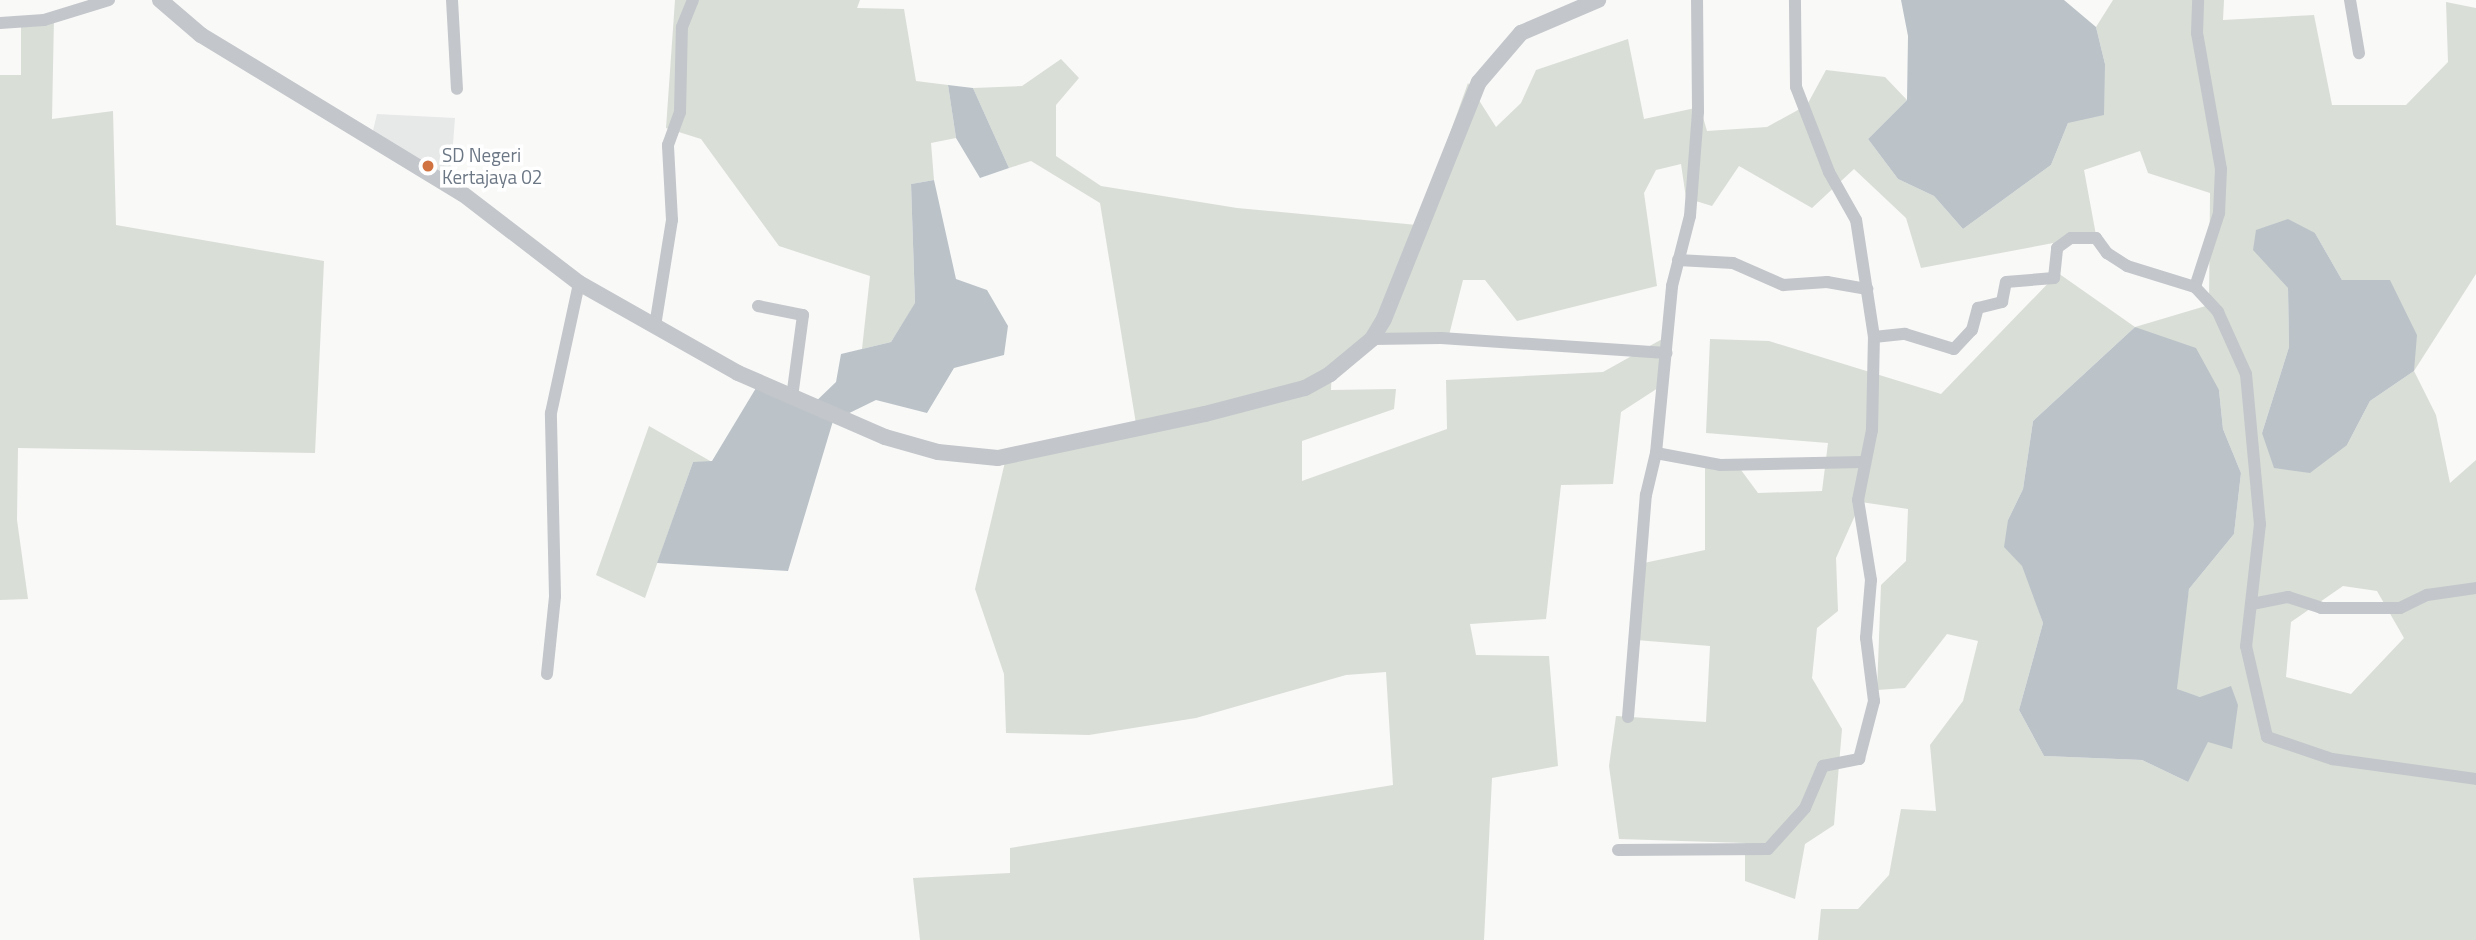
<!DOCTYPE html>
<style>
body{margin:0}
#map{position:relative;width:2476px;height:940px;overflow:hidden;background:#f9f9f8;font-family:"Titillium Web",sans-serif}
div>[style]{position:absolute}
[style*='--x']{left:calc(var(--x)*1px);top:calc(var(--y)*1px);width:calc(var(--w)*1px);rotate:calc(var(--a)*1deg)}
.built>*{inset:0;background:#e7e8e8}
.green>*{inset:0;background:#d9ded7}
.water>*{inset:0;background:#bbc3c9}
.minor>*{height:12px;margin:-6px;padding:0 6px;transform-origin:6px;border-radius:6px;background:#c3c6ca}
.tertiary>*{height:16px;margin:-8px;padding:0 8px;transform-origin:8px;border-radius:8px;background:#c3c6ca}
.dots>*{width:19px;height:19px;translate:-50% -50%;box-sizing:border-box;border:4px solid #fff;border-radius:50%}
span{translate:-50% -50%;white-space:nowrap;text-align:center;line-height:1.15;-webkit-text-stroke:7px #fff;paint-order:stroke}
.poi-label{font-size:19px;color:#6c7785}
.left{translate:0 -50%;text-align:left}
</style>
<div id="map">
<div class="built">
<div style="clip-path:polygon(377px 114px,455px 118px,450px 182px,371px 139px)"></div>
</div>
<div class="green">
<div style="clip-path:polygon(675px 0,860px 0,857px 8px,904px 9px,916px 81px,948px 85px,956px 138px,931px 143px,934px 180px,911px 184px,915px 304px,891px 342px,862px 349px,870px 276px,779px 246px,701px 139px,666px 128px)"></div>
<div style="clip-path:polygon(evenodd,2113px 0,2224px 0,2223px 20px,2314px 15px,2332px 105px,2406px 105px,2448px 62px,2446px 2px,2476px 8px,2476px 274px,2414px 371px,2436px 415px,2450px 483px,2476px 460px,2476px 940px,1818px 940px,1821px 909px,1858px 909px,1889px 875px,1901px 809px,1936px 811px,1930px 745px,1963px 701px,1978px 641px,1947px 634px,1905px 688px,1877px 690px,1881px 585px,1906px 561px,1908px 509px,1861px 502px,1836px 558px,1838px 611px,1817px 628px,1812px 678px,1842px 729px,1834px 825px,1805px 844px,1795px 899px,1745px 881px,1745px 843px,1619px 839px,1609px 766px,1616px 716px,1706px 722px,1710px 646px,1636px 640px,1644px 563px,1705px 550px,1705px 466px,1741px 470px,1758px 493px,1822px 491px,1828px 443px,1706px 433px,1710px 339px,1769px 341px,1941px 394px,2058px 273px,2135px 327px,2209px 305px,2210px 193px,2148px 173px,2140px 151px,2084px 170px,2096px 235px,1921px 268px,1906px 218px,1854px 169px,1812px 208px,1739px 166px,1712px 206px,1686px 198px,1681px 164px,1656px 170px,1644px 193px,1657px 286px,1517px 321px,1485px 280px,1463px 280px,1448px 339px,1355px 344px,1332px 364px,1331px 390px,1396px 389px,1394px 409px,1302px 441px,1302px 481px,1447px 429px,1446px 380px,1603px 372px,1664px 338px,1658px 388px,1621px 412px,1613px 484px,1561px 485px,1546px 619px,1470px 624px,1476px 655px,1549px 656px,1558px 766px,1492px 778px,1484px 940px,920px 940px,913px 878px,1010px 873px,1010px 848px,1393px 785px,1386px 672px,1346px 675px,1196px 718px,1089px 735px,1006px 733px,1004px 674px,975px 589px,1005px 462px,1137px 430px,1100px 203px,1031px 161px,1009px 168px,973px 88px,1022px 86px,1061px 59px,1079px 78px,1056px 105px,1056px 156px,1101px 186px,1237px 208px,1417px 225px,1468px 83px,1496px 127px,1521px 103px,1536px 70px,1628px 39px,1644px 119px,1700px 107px,1707px 131px,1767px 127px,1807px 105px,1826px 70px,1885px 77px,1907px 100px,1868px 139px,1898px 179px,1934px 196px,1963px 229px,2051px 165px,2068px 123px,2105px 64px,2096px 27px,2113px 0,2315px 233px,2342px 280px,2414px 371px,2370px 401px,2347px 445px,2262px 433px,2289px 347px,2288px 288px,2315px 233px,2113px 0,2135px 327px,2219px 390px,2223px 429px,2241px 473px,2234px 534px,2189px 589px,2178px 652px,2177px 690px,2200px 697px,2188px 782px,2142px 760px,2044px 756px,2019px 710px,2043px 623px,2008px 520px,2023px 489px,2033px 421px,2135px 327px,2113px 0,2343px 586px,2377px 591px,2404px 638px,2351px 694px,2286px 677px,2291px 622px,2343px 586px)"></div>
<div style="clip-path:polygon(54px 17px,52px 119px,113px 111px,116px 225px,324px 261px,315px 453px,18px 448px,17px 520px,28px 599px,0 600px,0 75px,21px 75px,21px 21px)"></div>
<div style="clip-path:polygon(649px 426px,712px 462px,693px 462px,645px 598px,596px 575px)"></div>
</div>
<div class="water">
<div style="clip-path:polygon(1901px 0,2064px 0,2096px 27px,2105px 64px,2104px 115px,2068px 123px,2051px 165px,1963px 229px,1934px 196px,1898px 179px,1868px 139px,1907px 100px,1908px 36px)"></div>
<div style="clip-path:polygon(948px 85px,973px 88px,1009px 168px,980px 178px,956px 138px)"></div>
<div style="clip-path:polygon(934px 180px,956px 279px,987px 290px,1008px 326px,1004px 355px,954px 368px,927px 413px,876px 400px,833px 421px,788px 571px,657px 563px,693px 462px,712px 461px,756px 388px,809px 408px,836px 382px,841px 354px,891px 342px,915px 303px,911px 184px)"></div>
<div style="clip-path:polygon(2288px 219px,2315px 233px,2342px 280px,2390px 280px,2417px 335px,2414px 371px,2370px 401px,2347px 445px,2310px 473px,2274px 468px,2262px 433px,2289px 347px,2288px 288px,2253px 250px,2256px 230px)"></div>
<div style="clip-path:polygon(2135px 327px,2196px 348px,2219px 390px,2223px 429px,2241px 473px,2234px 534px,2189px 589px,2177px 689px,2200px 697px,2231px 686px,2238px 705px,2232px 749px,2208px 742px,2188px 782px,2142px 760px,2044px 756px,2019px 710px,2043px 623px,2022px 566px,2004px 547px,2008px 520px,2023px 489px,2033px 421px)"></div>
</div>
<div class="minor">
<div style="--x:452;--y:0;--w:89;--a:86.8"></div>
<div style="--x:2350;--y:0;--w:54;--a:80.4"></div>
<div style="--x:0;--y:23;--w:44;--a:-3.9"></div>
<div style="--x:44;--y:20;--w:68;--a:-17.1"></div>
<div style="--x:1678;--y:260;--w:55;--a:3.1"></div>
<div style="--x:1733;--y:263;--w:55;--a:23.7"></div>
<div style="--x:1783;--y:285;--w:44;--a:-3.9"></div>
<div style="--x:1827;--y:282;--w:41;--a:9.9"></div>
<div style="--x:2195;--y:287;--w:78;--a:-72"></div>
<div style="--x:2219;--y:213;--w:44;--a:-87.4"></div>
<div style="--x:2221;--y:169;--w:138;--a:-100"></div>
<div style="--x:2197;--y:33;--w:33;--a:-88"></div>
<div style="--x:758;--y:306;--w:46;--a:11.3"></div>
<div style="--x:803;--y:315;--w:83;--a:97.6"></div>
<div style="--x:655;--y:326;--w:107;--a:-80.9"></div>
<div style="--x:672;--y:220;--w:75;--a:-93.1"></div>
<div style="--x:668;--y:145;--w:35;--a:-70"></div>
<div style="--x:680;--y:112;--w:85;--a:-88.7"></div>
<div style="--x:682;--y:27;--w:29;--a:-68"></div>
<div style="--x:1874;--y:337;--w:31;--a:-6"></div>
<div style="--x:1905;--y:334;--w:51;--a:17"></div>
<div style="--x:1954;--y:349;--w:26;--a:-47"></div>
<div style="--x:1972;--y:330;--w:23;--a:-75"></div>
<div style="--x:1978;--y:308;--w:25;--a:-14"></div>
<div style="--x:2002;--y:302;--w:20;--a:-79"></div>
<div style="--x:2006;--y:282;--w:48;--a:-4.8"></div>
<div style="--x:2054;--y:278;--w:30;--a:-84"></div>
<div style="--x:2057;--y:248;--w:17;--a:-36"></div>
<div style="--x:2071;--y:238;--w:25;--a:0"></div>
<div style="--x:2096;--y:238;--w:19;--a:54"></div>
<div style="--x:2107;--y:253;--w:24;--a:33"></div>
<div style="--x:2127;--y:266;--w:71;--a:17.2"></div>
<div style="--x:2195;--y:287;--w:34;--a:47"></div>
<div style="--x:2218;--y:312;--w:68;--a:65.7"></div>
<div style="--x:2246;--y:374;--w:151;--a:84.7"></div>
<div style="--x:2260;--y:524;--w:123;--a:96.5"></div>
<div style="--x:2246;--y:646;--w:93;--a:77"></div>
<div style="--x:2267;--y:737;--w:69;--a:18.7"></div>
<div style="--x:2332;--y:759;--w:145;--a:7.9"></div>
<div style="--x:1372;--y:339;--w:69;--a:-0.8"></div>
<div style="--x:1441;--y:338;--w:226;--a:3.8"></div>
<div style="--x:1656;--y:453;--w:65;--a:10.6"></div>
<div style="--x:1720;--y:465;--w:143;--a:-1.2"></div>
<div style="--x:2252;--y:604;--w:37;--a:-11"></div>
<div style="--x:2288;--y:597;--w:35;--a:18"></div>
<div style="--x:2321;--y:608;--w:79;--a:0"></div>
<div style="--x:2400;--y:608;--w:30;--a:-26"></div>
<div style="--x:2427;--y:595;--w:49;--a:-8.1"></div>
<div style="--x:547;--y:674;--w:78;--a:-84.1"></div>
<div style="--x:555;--y:596;--w:183;--a:-91.3"></div>
<div style="--x:551;--y:413;--w:133;--a:-77.8"></div>
<div style="--x:1628;--y:717;--w:223;--a:-85.4"></div>
<div style="--x:1646;--y:495;--w:43;--a:-76.6"></div>
<div style="--x:1656;--y:453;--w:168;--a:-84.5"></div>
<div style="--x:1672;--y:286;--w:72;--a:-75.6"></div>
<div style="--x:1690;--y:216;--w:105;--a:-85.6"></div>
<div style="--x:1698;--y:111;--w:111;--a:-90.5"></div>
<div style="--x:1618;--y:850;--w:150;--a:-0.4"></div>
<div style="--x:1768;--y:849;--w:55;--a:-47.9"></div>
<div style="--x:1805;--y:808;--w:46;--a:-66.8"></div>
<div style="--x:1823;--y:766;--w:37;--a:-11"></div>
<div style="--x:1859;--y:759;--w:60;--a:-75.5"></div>
<div style="--x:1874;--y:701;--w:64;--a:-97.2"></div>
<div style="--x:1866;--y:638;--w:58;--a:-85.1"></div>
<div style="--x:1871;--y:580;--w:81;--a:-99.2"></div>
<div style="--x:1858;--y:500;--w:71;--a:-78.7"></div>
<div style="--x:1872;--y:430;--w:93;--a:-88.8"></div>
<div style="--x:1874;--y:337;--w:118;--a:-98.7"></div>
<div style="--x:1856;--y:220;--w:55;--a:-119.4"></div>
<div style="--x:1829;--y:172;--w:91;--a:-111.2"></div>
<div style="--x:1796;--y:87;--w:87;--a:-90.7"></div>
</div>
<div class="tertiary">
<div style="--x:160;--y:0;--w:54;--a:40.5"></div>
<div style="--x:201;--y:35;--w:306;--a:31.3"></div>
<div style="--x:463;--y:194;--w:146;--a:37.5"></div>
<div style="--x:579;--y:283;--w:183;--a:29.5"></div>
<div style="--x:738;--y:373;--w:160;--a:23.5"></div>
<div style="--x:885;--y:437;--w:55;--a:15.8"></div>
<div style="--x:938;--y:452;--w:60;--a:5.7"></div>
<div style="--x:998;--y:458;--w:212;--a:-12"></div>
<div style="--x:1205;--y:414;--w:103;--a:-14.6"></div>
<div style="--x:1305;--y:388;--w:29;--a:-29"></div>
<div style="--x:1330;--y:374;--w:55;--a:-39.8"></div>
<div style="--x:1372;--y:339;--w:23;--a:-59"></div>
<div style="--x:1384;--y:319;--w:255;--a:-68.2"></div>
<div style="--x:1479;--y:82;--w:65;--a:-49.4"></div>
<div style="--x:1521;--y:33;--w:84;--a:-23.2"></div>
</div>
<div class="dots">
<div style="left:428px;top:166px;background:#d17340"></div>
</div>
<div class="poi-label">
<span class="left" style="left:442px;top:166px">SD Negeri<br>Kertajaya 02</span>
</div>
</div>
